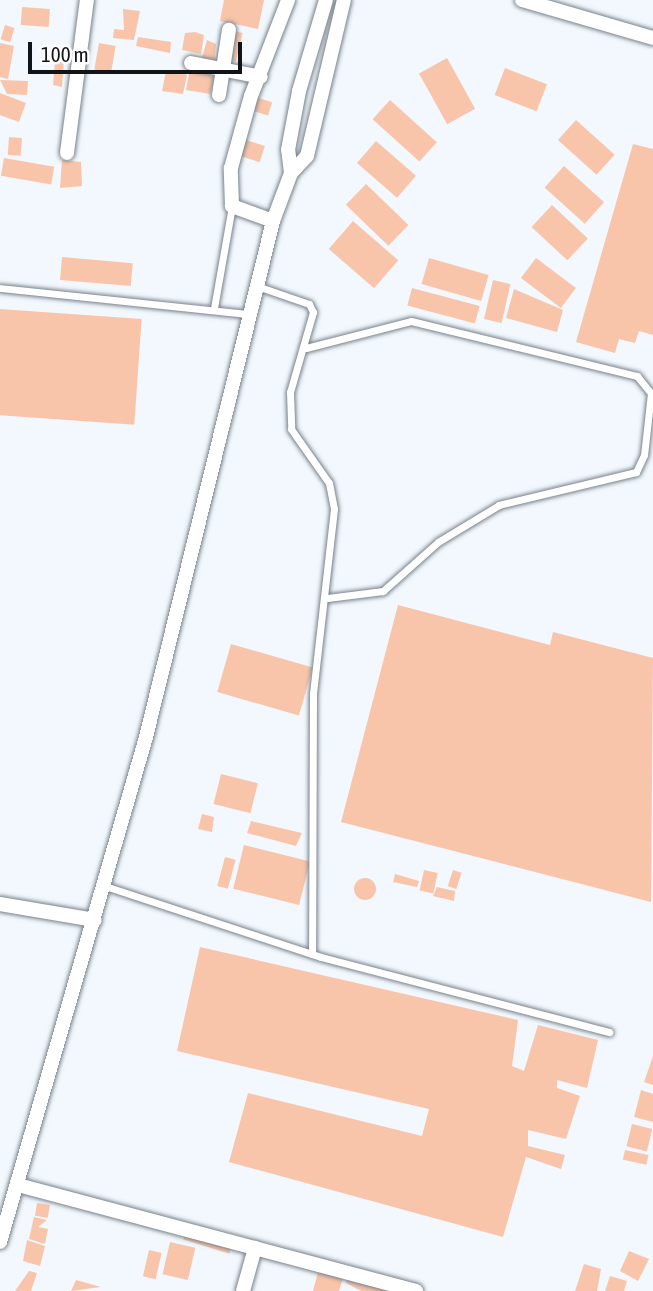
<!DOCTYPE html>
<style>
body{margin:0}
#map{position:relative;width:653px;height:1291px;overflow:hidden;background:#f2f8fe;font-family:"Asap Condensed",sans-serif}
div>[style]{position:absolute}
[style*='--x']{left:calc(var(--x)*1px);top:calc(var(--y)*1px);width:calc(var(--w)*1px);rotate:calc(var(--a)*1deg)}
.building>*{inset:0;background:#f9c5aa;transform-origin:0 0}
.round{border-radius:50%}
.roads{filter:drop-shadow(0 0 2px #79818a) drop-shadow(0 0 2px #79818a)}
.lane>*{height:7px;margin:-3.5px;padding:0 3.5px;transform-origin:3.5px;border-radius:3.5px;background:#fff}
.street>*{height:14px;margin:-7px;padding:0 7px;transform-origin:7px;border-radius:7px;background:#fff}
span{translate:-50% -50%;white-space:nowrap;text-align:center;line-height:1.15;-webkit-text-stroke:5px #fff;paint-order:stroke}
.scale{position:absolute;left:28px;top:42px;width:214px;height:32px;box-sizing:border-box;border:4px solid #111417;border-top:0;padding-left:9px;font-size:21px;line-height:24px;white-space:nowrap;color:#111417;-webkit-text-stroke:5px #fff;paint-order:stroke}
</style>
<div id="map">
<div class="building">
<div style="clip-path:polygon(224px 0,264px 0,258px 29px,220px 21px)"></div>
<div style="left:22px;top:7px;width:28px;height:18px;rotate:4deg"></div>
<div style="clip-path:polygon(123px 9px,140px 11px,134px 40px,113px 38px,114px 29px,124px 30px)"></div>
<div style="left:5px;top:25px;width:10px;height:15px;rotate:17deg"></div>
<div style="left:230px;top:30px;width:13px;height:29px;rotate:13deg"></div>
<div style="clip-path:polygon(195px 32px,204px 35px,201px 54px,182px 50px,185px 33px)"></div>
<div style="clip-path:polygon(138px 37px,171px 42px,170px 53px,136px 46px)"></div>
<div style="clip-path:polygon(207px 40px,216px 44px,214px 61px,202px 58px)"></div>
<div style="clip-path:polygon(0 43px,14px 46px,8px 79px,0 77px)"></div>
<div style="left:99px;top:43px;width:17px;height:27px;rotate:10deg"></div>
<div style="clip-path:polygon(64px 58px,62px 87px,53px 85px,55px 61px)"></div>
<div style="left:447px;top:58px;width:58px;height:32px;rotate:61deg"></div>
<div style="left:505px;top:68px;width:45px;height:29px;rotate:21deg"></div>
<div style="clip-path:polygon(190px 69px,215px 77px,210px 94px,186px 90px)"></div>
<div style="clip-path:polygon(176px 70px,187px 75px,183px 94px,162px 91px,166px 71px)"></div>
<div style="clip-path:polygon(0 80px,28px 81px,27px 95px,7px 94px)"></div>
<div style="clip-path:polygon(0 93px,26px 103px,19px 122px,0 115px)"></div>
<div style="left:252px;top:96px;width:21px;height:14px;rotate:17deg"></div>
<div style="left:390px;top:100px;width:63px;height:26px;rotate:42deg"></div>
<div style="left:576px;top:120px;width:52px;height:27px;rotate:42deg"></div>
<div style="left:9px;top:137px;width:13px;height:18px;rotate:4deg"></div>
<div style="left:243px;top:139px;width:23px;height:17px;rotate:18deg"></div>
<div style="left:376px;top:141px;width:53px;height:29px;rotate:41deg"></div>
<div style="clip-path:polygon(633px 144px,653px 149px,653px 335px,639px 331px,635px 343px,619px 339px,615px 353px,576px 342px)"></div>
<div style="left:4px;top:158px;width:51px;height:18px;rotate:10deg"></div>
<div style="clip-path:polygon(62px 160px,81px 162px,82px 186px,60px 188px)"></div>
<div style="left:564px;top:166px;width:54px;height:29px;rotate:42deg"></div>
<div style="left:366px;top:184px;width:59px;height:29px;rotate:44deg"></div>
<div style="left:552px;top:205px;width:49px;height:30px;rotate:43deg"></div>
<div style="left:353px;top:221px;width:60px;height:37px;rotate:41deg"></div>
<div style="left:62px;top:257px;width:71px;height:23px;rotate:5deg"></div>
<div style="left:429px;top:258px;width:62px;height:27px;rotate:16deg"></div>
<div style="left:536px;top:258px;width:50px;height:25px;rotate:37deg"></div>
<div style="left:493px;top:280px;width:18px;height:40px;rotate:13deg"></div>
<div style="left:412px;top:288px;width:70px;height:18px;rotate:15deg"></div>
<div style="clip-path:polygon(514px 289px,563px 310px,557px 332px,506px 318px)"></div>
<div style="left:0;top:309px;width:142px;height:106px;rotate:4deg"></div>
<div style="clip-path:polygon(398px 605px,550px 645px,553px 632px,653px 658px,651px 902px,341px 822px)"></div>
<div style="left:231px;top:644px;width:85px;height:50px;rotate:16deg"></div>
<div style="left:221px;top:774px;width:38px;height:31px;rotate:14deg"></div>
<div style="clip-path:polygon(202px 814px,214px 817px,212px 832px,198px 829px)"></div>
<div style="clip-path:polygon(251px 821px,302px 833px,296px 846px,247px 833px)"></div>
<div style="left:244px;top:845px;width:68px;height:45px;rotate:14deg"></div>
<div style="left:225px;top:857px;width:11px;height:30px;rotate:15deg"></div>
<div style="left:424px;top:870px;width:14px;height:21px;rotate:12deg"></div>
<div style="left:453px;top:870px;width:9px;height:17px;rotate:18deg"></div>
<div style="clip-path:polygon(395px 874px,419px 881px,417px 887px,393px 882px)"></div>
<div class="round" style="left:354px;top:878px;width:22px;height:22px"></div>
<div style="clip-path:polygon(437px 887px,455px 891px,454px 901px,433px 896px)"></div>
<div style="clip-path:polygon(200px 947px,518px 1020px,512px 1066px,524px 1071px,538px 1025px,598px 1040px,587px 1088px,557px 1080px,557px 1088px,580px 1096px,566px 1139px,528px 1130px,528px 1146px,565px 1155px,561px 1169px,526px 1157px,503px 1237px,229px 1162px,248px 1093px,422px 1136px,429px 1109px,177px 1051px)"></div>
<div style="clip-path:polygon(653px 1056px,653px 1085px,644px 1082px)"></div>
<div style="clip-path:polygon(641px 1090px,653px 1094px,653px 1122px,634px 1117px)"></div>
<div style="left:632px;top:1124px;width:21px;height:23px;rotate:14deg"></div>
<div style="left:625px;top:1150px;width:24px;height:10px;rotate:12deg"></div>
<div style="left:37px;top:1203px;width:13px;height:13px;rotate:9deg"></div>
<div style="clip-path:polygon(34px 1217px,47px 1220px,38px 1227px,48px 1229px,45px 1244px,29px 1239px)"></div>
<div style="left:186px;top:1231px;width:48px;height:9px;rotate:17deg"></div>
<div style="clip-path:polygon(27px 1240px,45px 1246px,40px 1266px,23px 1261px)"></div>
<div style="left:170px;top:1242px;width:26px;height:33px;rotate:13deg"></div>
<div style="left:149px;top:1250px;width:13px;height:27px;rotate:13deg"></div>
<div style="clip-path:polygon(629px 1251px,649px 1259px,638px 1281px,620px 1271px)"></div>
<div style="clip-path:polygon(584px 1264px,601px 1269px,597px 1291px,575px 1291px)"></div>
<div style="clip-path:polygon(29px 1271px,37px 1273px,31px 1291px,15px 1291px)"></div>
<div style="clip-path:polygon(318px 1272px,343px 1278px,339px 1291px,313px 1291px)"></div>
<div style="clip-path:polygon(348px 1275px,396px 1291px,361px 1291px,346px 1283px)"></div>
<div style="clip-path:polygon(610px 1276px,627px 1281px,624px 1291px,605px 1291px)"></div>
<div style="clip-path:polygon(76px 1280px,101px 1287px,71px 1291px)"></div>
</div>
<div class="roads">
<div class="lane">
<div style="--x:257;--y:286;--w:55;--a:19.1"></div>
<div style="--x:309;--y:304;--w:9;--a:63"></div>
<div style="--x:313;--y:312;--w:83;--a:106"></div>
<div style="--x:290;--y:392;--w:37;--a:88"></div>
<div style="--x:291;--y:429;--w:66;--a:54.9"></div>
<div style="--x:329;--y:483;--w:26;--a:79"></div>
<div style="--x:334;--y:509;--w:186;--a:96.5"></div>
<div style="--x:313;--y:694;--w:260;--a:90.2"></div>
<div style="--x:0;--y:288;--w:250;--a:6"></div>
<div style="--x:214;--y:308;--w:104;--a:-80"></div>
<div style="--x:306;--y:348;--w:108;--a:-14.4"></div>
<div style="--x:411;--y:321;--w:233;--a:13.7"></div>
<div style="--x:637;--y:376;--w:22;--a:51"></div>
<div style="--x:651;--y:393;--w:62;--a:96.4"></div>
<div style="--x:644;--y:455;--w:19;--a:115"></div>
<div style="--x:636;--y:472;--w:141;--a:166.5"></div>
<div style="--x:499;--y:505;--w:71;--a:148.8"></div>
<div style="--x:438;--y:542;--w:74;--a:138.3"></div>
<div style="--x:383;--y:591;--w:56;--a:172.9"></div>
<div style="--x:105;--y:886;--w:227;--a:18.2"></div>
<div style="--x:321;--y:957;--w:298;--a:14.6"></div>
</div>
<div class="street">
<div style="--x:522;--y:0;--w:136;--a:16.2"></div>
<div style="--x:191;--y:63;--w:71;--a:11.3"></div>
<div style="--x:219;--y:95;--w:66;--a:-81.3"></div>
<div style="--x:67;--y:153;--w:154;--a:-82.6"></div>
<div style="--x:291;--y:173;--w:23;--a:-47"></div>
<div style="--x:307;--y:156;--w:160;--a:-76.7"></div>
<div style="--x:273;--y:221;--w:44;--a:-159.9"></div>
<div style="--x:232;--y:206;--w:38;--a:-92"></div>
<div style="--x:231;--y:168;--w:75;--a:-74.5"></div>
<div style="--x:251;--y:96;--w:103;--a:-68.9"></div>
<div style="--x:0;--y:904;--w:96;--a:9.6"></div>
<div style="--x:18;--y:1185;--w:412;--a:14.9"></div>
<div style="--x:0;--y:1242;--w:526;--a:-73.87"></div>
<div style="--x:146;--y:737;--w:531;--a:-76.17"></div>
<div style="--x:273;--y:221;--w:51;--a:-69.4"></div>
<div style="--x:291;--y:173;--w:23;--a:-97"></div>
<div style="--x:288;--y:150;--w:60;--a:-79.4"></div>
<div style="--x:299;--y:91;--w:95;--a:-73.5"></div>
<div style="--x:243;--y:1291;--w:45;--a:-74.4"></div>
</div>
</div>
<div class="scale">100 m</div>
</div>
